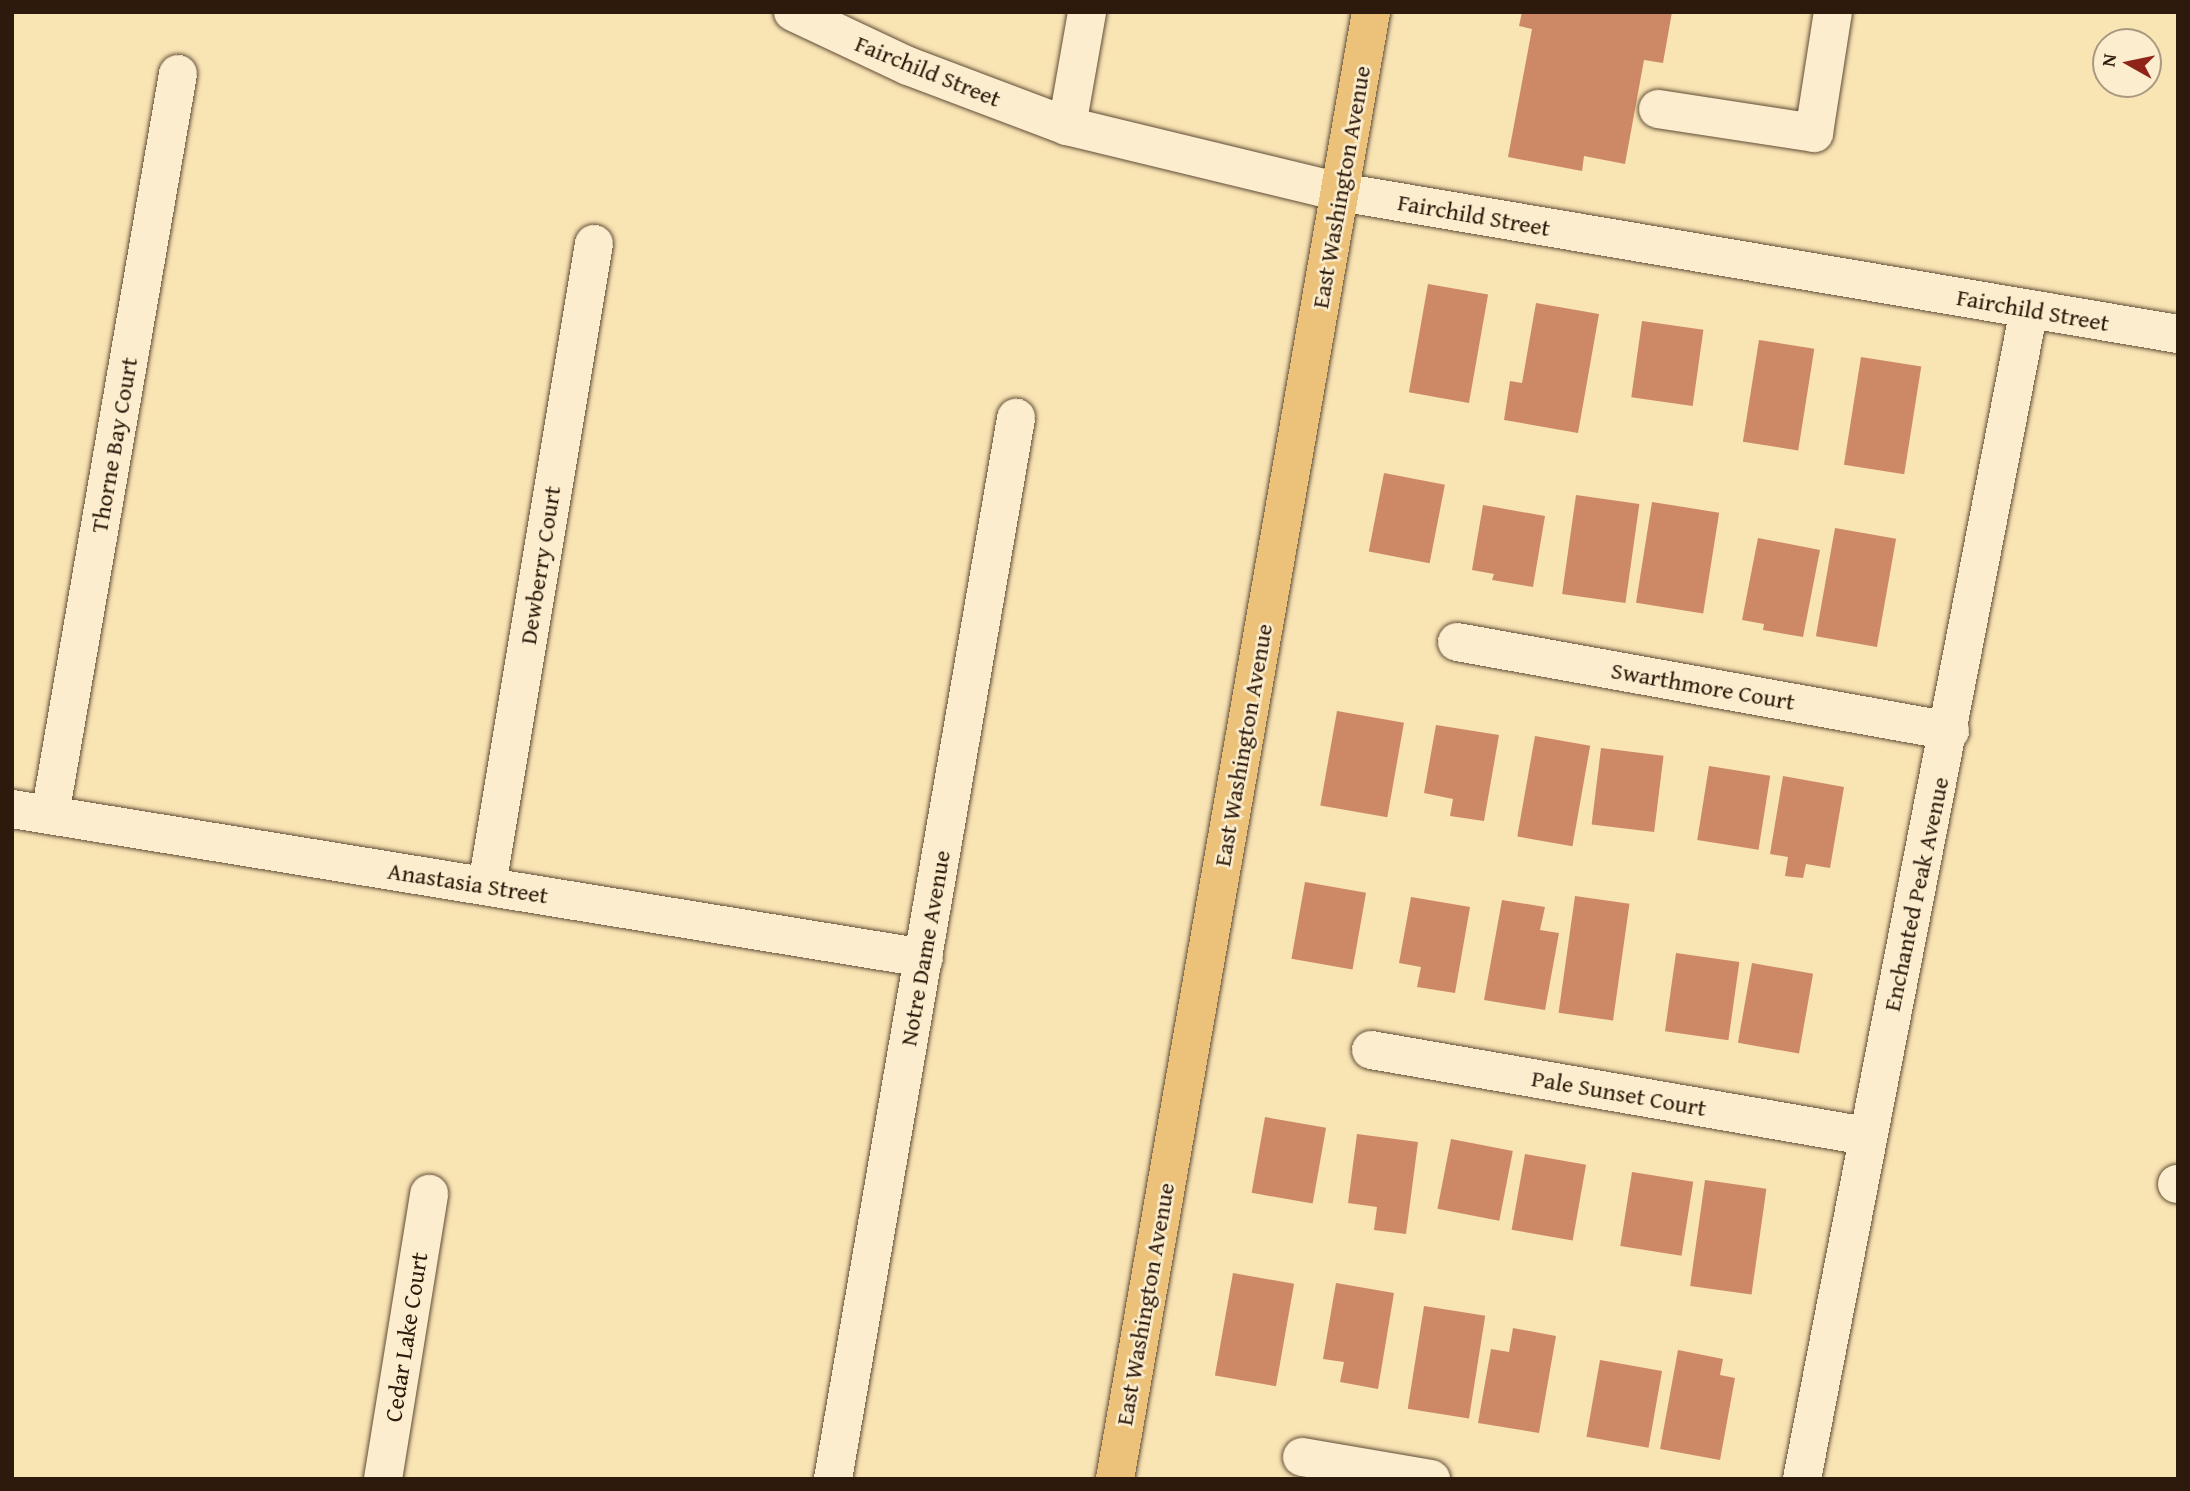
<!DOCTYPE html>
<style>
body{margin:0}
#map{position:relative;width:2190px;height:1491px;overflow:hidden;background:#f9e4b4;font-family:"Gentium Book Plus",serif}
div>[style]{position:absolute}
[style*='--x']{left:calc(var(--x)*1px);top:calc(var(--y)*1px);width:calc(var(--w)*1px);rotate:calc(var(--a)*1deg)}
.building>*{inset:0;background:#cd8965;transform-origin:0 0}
.roads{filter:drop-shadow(0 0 2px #614c36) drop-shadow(0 0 2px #614c36)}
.minor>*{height:38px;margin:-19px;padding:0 19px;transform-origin:19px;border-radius:19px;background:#fbedce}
.major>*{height:38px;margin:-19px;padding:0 19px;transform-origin:19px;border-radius:19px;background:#ecc27a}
span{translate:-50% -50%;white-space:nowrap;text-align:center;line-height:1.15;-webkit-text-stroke:5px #fbedce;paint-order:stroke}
.street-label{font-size:24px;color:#2e1a0c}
.frame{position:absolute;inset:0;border:14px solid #2e1a0c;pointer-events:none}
.north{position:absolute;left:2092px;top:28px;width:70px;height:70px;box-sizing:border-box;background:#fbedce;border:2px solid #a99980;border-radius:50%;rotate:279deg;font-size:19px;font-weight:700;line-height:28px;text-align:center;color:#2e1a0c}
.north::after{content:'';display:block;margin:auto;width:24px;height:32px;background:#8f2418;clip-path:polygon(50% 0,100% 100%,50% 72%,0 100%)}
</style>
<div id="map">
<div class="building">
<div style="clip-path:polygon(1522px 12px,1672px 12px,1663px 63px,1644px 60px,1625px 164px,1584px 156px,1582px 171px,1508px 157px,1532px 29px,1519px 26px)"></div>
<div style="left:1428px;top:284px;width:61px;height:110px;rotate:10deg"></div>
<div style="clip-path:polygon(1536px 303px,1599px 314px,1578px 433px,1504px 420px,1510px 381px,1522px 383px)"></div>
<div style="left:1642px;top:321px;width:62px;height:77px;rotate:8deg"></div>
<div style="left:1759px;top:340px;width:56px;height:103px;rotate:9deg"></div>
<div style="left:1861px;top:357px;width:61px;height:109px;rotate:9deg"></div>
<div style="left:1384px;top:473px;width:62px;height:80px;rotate:11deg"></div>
<div style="left:1576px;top:495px;width:64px;height:100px;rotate:8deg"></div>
<div style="left:1652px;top:502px;width:68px;height:102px;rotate:9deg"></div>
<div style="clip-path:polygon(1483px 505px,1545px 516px,1533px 587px,1492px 580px,1494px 574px,1472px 570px)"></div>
<div style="left:1835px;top:528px;width:62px;height:110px;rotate:10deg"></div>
<div style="clip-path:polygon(1758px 538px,1820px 550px,1803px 637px,1763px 630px,1764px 624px,1742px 620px)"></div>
<div style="left:1337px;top:711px;width:68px;height:96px;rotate:10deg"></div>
<div style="clip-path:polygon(1436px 725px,1499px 735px,1484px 821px,1450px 816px,1453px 799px,1424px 793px)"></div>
<div style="left:1535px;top:736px;width:56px;height:102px;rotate:10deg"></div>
<div style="left:1601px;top:748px;width:63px;height:77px;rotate:7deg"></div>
<div style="left:1709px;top:766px;width:62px;height:75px;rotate:9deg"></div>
<div style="clip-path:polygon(1783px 776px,1844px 787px,1830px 868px,1806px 864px,1803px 878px,1785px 876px,1788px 857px,1770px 854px)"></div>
<div style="left:1305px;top:882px;width:62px;height:78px;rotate:10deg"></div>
<div style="left:1575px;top:896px;width:55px;height:118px;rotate:8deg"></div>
<div style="clip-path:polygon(1411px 897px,1470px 907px,1455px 993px,1417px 987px,1421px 967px,1399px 963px)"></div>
<div style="clip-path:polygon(1502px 900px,1545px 907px,1540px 930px,1559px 933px,1545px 1010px,1484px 1000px)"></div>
<div style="left:1676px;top:953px;width:64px;height:79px;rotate:8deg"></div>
<div style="left:1752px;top:963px;width:62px;height:81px;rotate:10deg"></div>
<div style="left:1265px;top:1117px;width:62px;height:77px;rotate:10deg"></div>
<div style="clip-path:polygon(1357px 1134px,1418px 1142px,1406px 1234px,1374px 1230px,1377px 1207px,1348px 1203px)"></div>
<div style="left:1451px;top:1139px;width:63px;height:71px;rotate:11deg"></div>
<div style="left:1525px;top:1154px;width:62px;height:77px;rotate:10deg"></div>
<div style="left:1632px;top:1172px;width:62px;height:75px;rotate:9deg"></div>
<div style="left:1705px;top:1180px;width:62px;height:107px;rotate:8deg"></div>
<div style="left:1233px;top:1273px;width:62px;height:104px;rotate:10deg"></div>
<div style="clip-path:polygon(1336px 1283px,1394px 1293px,1378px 1389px,1340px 1382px,1344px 1362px,1323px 1359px)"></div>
<div style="left:1424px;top:1306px;width:62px;height:104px;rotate:9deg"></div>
<div style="clip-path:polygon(1513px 1328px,1556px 1336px,1539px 1433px,1478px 1423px,1491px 1349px,1509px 1352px)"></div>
<div style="clip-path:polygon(1678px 1350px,1723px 1359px,1720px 1375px,1735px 1378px,1720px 1460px,1660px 1449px)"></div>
<div style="left:1600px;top:1360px;width:63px;height:78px;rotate:10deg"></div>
</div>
<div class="roads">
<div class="minor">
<div style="--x:793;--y:12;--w:127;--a:25.2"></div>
<div style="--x:908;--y:66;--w:170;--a:20.7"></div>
<div style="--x:1067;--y:126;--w:281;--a:13.6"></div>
<div style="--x:1340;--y:192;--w:850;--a:9.62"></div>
<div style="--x:1658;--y:109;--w:158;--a:8.7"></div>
<div style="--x:1814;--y:133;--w:122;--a:-81.1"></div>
<div style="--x:1067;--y:126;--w:116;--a:-80"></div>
<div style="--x:1457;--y:642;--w:501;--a:10.23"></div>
<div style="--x:12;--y:809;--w:924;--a:9.28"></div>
<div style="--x:50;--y:815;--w:752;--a:-80.2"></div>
<div style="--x:487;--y:886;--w:651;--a:-80.54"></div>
<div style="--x:1371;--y:1050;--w:502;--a:9.86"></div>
<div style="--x:2177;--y:1184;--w:1;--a:0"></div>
<div style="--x:1302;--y:1457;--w:131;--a:9.7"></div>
<div style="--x:383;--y:1479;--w:289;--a:-80.8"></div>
<div style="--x:833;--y:1479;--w:1077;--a:-80.21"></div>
<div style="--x:1802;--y:1479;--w:1192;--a:-79.02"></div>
</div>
<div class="major">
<div style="--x:1115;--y:1479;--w:1489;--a:-80.1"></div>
</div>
</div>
<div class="street-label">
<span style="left:928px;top:71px;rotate:22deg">Fairchild Street</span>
<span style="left:1341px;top:187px;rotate:-80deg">East Washington Avenue</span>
<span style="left:1474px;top:215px;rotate:10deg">Fairchild Street</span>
<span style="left:2033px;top:310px;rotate:10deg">Fairchild Street</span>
<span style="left:114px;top:445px;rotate:-80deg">Thorne Bay Court</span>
<span style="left:540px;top:565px;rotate:-81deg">Dewberry Court</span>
<span style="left:1703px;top:686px;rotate:10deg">Swarthmore Court</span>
<span style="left:1243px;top:745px;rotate:-80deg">East Washington Avenue</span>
<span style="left:468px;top:883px;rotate:9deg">Anastasia Street</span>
<span style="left:1916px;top:894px;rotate:-78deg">Enchanted Peak Avenue</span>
<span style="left:925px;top:948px;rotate:-80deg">Notre Dame Avenue</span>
<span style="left:1619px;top:1093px;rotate:10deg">Pale Sunset Court</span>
<span style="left:1145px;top:1304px;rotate:-80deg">East Washington Avenue</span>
<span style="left:406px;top:1337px;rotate:-81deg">Cedar Lake Court</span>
</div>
<div class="frame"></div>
<div class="north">N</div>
</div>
